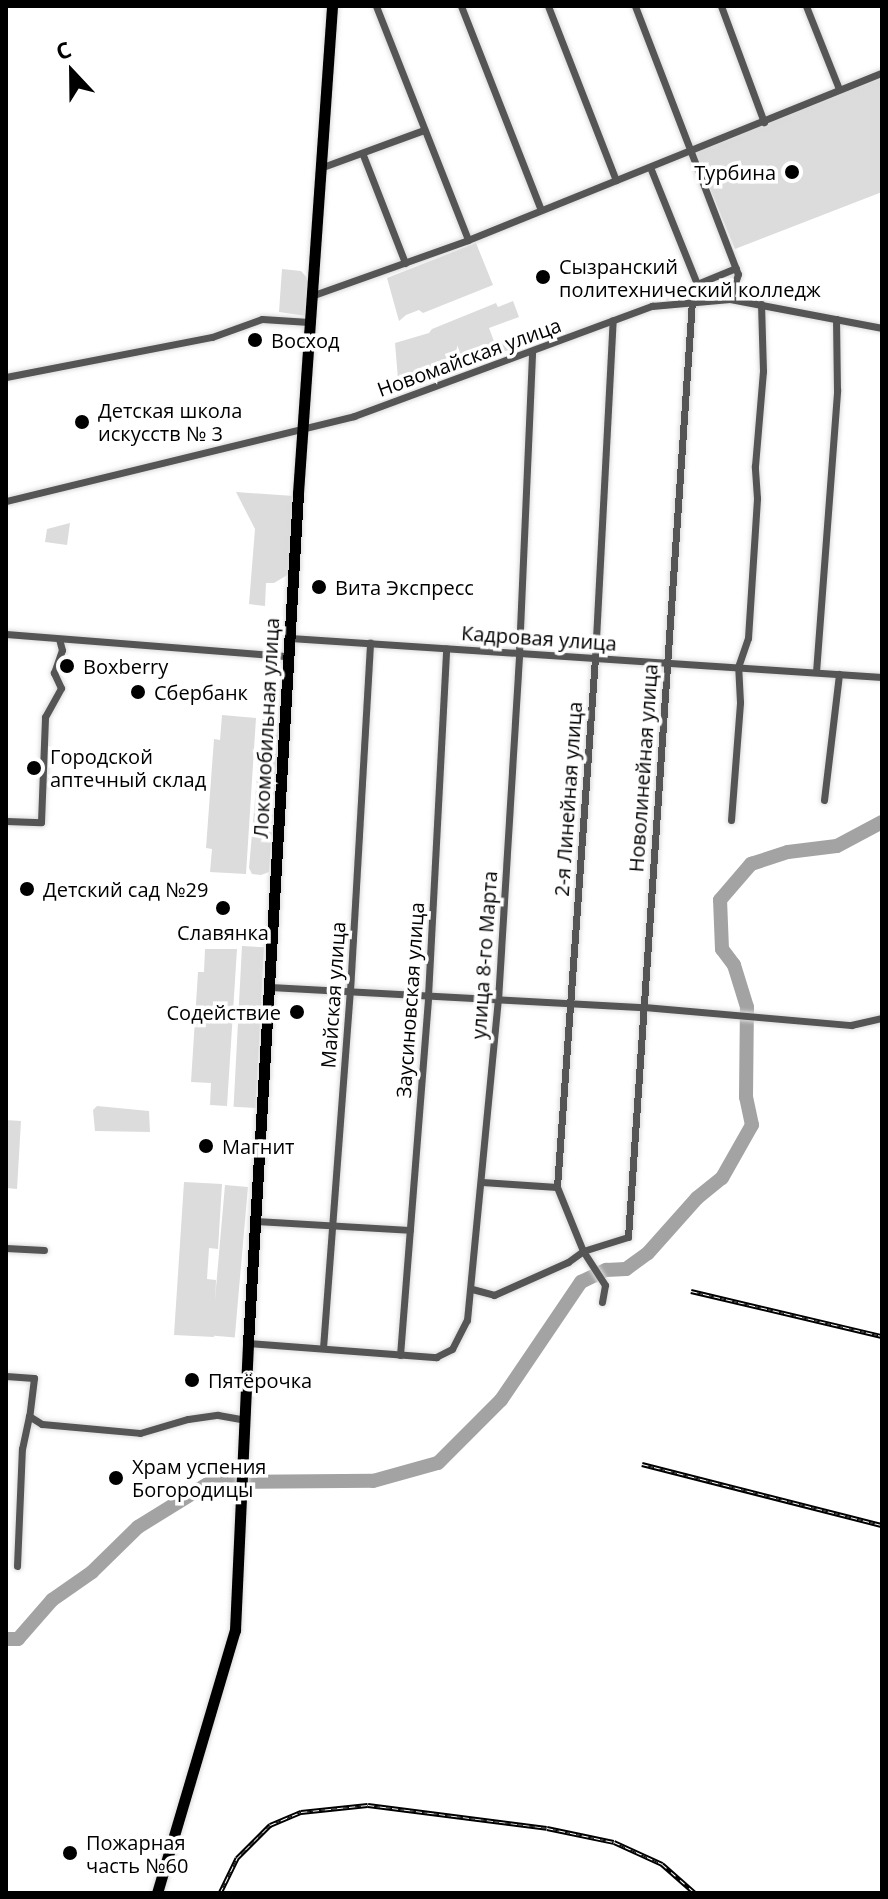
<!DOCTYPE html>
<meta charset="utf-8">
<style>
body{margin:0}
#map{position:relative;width:888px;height:1899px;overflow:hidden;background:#fff;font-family:"Open Sans",sans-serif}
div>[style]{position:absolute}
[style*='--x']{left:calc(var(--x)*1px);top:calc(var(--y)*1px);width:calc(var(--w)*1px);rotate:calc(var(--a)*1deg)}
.green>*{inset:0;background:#dcdcdc;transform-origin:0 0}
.river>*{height:14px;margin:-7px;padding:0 7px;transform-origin:7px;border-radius:7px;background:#a3a3a3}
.roads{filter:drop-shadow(0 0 2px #dbdbdb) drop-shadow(0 0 2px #dbdbdb)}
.street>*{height:7px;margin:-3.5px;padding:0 3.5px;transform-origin:3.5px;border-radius:3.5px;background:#555}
.primary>*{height:11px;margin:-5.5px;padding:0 5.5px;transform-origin:5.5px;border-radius:5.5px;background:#000}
.rail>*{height:5px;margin-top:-2.5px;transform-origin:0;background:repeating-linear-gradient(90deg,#fff 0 6px,#000 0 12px);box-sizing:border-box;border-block:2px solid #000}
.dots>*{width:22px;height:22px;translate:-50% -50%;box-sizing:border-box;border:4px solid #fff;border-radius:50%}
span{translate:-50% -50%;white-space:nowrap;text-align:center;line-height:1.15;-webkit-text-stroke:7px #fff;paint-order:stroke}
.poi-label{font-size:20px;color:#000}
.right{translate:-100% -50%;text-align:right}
.left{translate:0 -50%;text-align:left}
.street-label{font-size:20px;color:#000}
.frame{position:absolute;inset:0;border:8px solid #000;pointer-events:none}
.north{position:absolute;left:32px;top:32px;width:80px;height:80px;-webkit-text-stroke:6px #fff;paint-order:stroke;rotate:338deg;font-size:22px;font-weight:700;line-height:32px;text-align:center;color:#000}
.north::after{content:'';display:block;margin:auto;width:28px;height:36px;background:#000;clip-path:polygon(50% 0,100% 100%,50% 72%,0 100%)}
</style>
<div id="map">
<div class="green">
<div style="clip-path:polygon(882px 77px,882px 192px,735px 249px,695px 152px)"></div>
<div style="clip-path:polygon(476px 243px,493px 285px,423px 313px,419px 310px,406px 315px,399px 321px,387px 278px)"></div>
<div style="clip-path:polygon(282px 269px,301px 271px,308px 279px,306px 316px,279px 312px)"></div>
<div style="clip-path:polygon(513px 301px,519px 317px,489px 328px,495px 344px,557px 322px,562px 333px,399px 391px,395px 343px,429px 333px,432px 329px,496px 303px,498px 307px)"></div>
<div style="clip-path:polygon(236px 492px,294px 496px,289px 574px,274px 583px,266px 583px,265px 606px,249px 604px,255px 529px)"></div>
<div style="clip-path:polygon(70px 523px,67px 545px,45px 542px,47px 529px)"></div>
<div style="clip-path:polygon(222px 715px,256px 718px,246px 874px,210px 872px,212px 849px,206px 848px,214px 739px,220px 740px)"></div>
<div style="clip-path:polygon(262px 719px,276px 720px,279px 725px,269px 872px,261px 875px,252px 874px,249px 868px)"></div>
<div style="left:242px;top:946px;width:22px;height:161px;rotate:3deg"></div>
<div style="clip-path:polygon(205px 949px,237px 949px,227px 1106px,210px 1105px,211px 1083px,191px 1082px,198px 972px,204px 972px)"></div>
<div style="clip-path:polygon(97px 1106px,149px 1111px,150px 1132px,95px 1131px,93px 1110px)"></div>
<div style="clip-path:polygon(6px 1120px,21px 1121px,17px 1189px,6px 1188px)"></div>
<div style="clip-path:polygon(184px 1182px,222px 1184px,218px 1249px,209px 1248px,207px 1279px,216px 1280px,214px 1337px,174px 1335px)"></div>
<div style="left:225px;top:1185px;width:23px;height:151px;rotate:5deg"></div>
</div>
<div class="river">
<div style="--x:6;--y:1639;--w:12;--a:0"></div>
<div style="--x:18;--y:1639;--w:52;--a:-48.9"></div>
<div style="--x:52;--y:1600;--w:49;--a:-35"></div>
<div style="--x:92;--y:1572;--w:64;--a:-44.4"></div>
<div style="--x:138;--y:1527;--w:86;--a:-31.7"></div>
<div style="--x:211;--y:1482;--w:162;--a:-0.4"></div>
<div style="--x:373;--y:1481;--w:67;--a:-15.5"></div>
<div style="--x:438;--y:1463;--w:89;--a:-45"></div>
<div style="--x:501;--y:1400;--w:143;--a:-55.9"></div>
<div style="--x:581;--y:1282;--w:28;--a:-26"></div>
<div style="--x:606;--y:1270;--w:20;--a:-3"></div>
<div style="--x:626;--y:1269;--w:27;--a:-36"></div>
<div style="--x:648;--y:1253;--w:74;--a:-48.3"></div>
<div style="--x:697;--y:1198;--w:32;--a:-39"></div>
<div style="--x:722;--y:1178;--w:61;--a:-60.5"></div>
<div style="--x:752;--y:1125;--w:29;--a:-102"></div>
<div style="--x:746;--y:1097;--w:90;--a:-89.4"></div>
<div style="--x:747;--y:1007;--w:44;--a:-107.2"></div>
<div style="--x:734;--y:965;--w:20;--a:-127"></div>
<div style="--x:722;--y:949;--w:49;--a:-92.3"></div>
<div style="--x:720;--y:900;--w:48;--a:-49.3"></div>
<div style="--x:751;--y:864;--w:39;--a:-18"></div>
<div style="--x:788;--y:852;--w:49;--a:-7"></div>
<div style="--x:837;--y:846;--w:51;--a:-28.1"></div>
</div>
<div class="roads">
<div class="street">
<div style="--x:376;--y:6;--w:251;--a:68.5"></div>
<div style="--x:461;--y:6;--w:219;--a:68.6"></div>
<div style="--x:548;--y:6;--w:187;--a:68.7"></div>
<div style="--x:635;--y:6;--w:287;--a:69"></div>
<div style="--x:738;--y:274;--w:26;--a:108"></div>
<div style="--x:721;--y:6;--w:124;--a:69.7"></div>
<div style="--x:806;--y:6;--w:89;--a:68.3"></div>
<div style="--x:363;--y:155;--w:116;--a:68.7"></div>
<div style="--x:650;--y:167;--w:126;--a:68.1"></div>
<div style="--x:697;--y:284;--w:42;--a:-22.3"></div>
<div style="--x:320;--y:168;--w:111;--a:-20.1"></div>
<div style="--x:311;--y:296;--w:167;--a:-19.6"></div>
<div style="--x:468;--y:240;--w:446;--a:-22"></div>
<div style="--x:6;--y:377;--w:210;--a:-11"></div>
<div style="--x:212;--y:337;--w:53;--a:-19.8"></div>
<div style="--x:262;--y:319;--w:47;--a:3.7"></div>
<div style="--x:6;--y:501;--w:358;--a:-13.7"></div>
<div style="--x:354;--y:416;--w:318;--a:-20.3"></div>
<div style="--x:652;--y:306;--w:78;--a:-5.1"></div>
<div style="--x:730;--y:299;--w:155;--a:10.8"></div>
<div style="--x:6;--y:634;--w:283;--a:4.5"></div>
<div style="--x:290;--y:638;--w:593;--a:3.77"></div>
<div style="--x:816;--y:672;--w:283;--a:-85.7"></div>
<div style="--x:837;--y:390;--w:71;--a:-90.8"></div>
<div style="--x:824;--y:800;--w:127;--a:-83.2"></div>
<div style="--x:731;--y:820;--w:118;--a:-85.6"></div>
<div style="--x:740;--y:702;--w:35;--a:-93"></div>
<div style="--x:738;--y:667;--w:31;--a:-71"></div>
<div style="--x:748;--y:638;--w:140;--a:-86.3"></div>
<div style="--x:757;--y:498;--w:32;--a:-94"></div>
<div style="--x:755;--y:466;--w:95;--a:-85.2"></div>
<div style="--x:763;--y:371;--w:67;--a:-91.7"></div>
<div style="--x:6;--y:821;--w:35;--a:2"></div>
<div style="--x:41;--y:822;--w:105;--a:-87.8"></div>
<div style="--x:45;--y:717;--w:33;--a:-61"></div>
<div style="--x:61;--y:688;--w:17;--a:-115"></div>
<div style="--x:54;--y:673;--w:24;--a:-71"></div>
<div style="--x:62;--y:650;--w:11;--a:-105"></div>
<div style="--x:269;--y:987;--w:376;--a:3.1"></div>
<div style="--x:644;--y:1007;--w:208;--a:5"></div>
<div style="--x:851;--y:1025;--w:32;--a:-13"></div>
<div style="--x:482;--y:1182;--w:75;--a:3.8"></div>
<div style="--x:255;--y:1221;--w:155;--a:3.3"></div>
<div style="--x:6;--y:1248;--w:38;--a:3"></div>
<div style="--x:472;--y:1289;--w:23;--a:15"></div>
<div style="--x:494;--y:1295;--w:81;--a:-24"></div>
<div style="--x:568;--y:1262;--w:19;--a:-36"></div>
<div style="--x:583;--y:1251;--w:47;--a:-17.3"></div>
<div style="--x:628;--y:1237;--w:938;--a:-86.09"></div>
<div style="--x:602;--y:1302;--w:17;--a:-80"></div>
<div style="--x:605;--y:1285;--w:40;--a:-122.9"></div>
<div style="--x:583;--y:1251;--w:69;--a:-112.1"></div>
<div style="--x:557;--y:1187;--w:530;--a:-85.89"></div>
<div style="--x:595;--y:658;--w:338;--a:-87"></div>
<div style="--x:248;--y:1343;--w:189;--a:4.3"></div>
<div style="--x:436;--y:1357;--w:18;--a:-27"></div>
<div style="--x:452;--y:1349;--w:33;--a:-63"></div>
<div style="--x:467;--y:1320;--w:321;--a:-84.5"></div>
<div style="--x:498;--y:1000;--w:349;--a:-86.5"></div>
<div style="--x:519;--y:652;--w:300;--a:-87.5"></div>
<div style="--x:323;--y:1348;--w:358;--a:-85.7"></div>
<div style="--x:350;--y:991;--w:349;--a:-86.7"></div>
<div style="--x:400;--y:1355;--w:360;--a:-85.5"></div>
<div style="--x:428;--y:996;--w:348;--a:-87"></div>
<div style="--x:6;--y:1376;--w:28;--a:4"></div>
<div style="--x:34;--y:1378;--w:38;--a:97"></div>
<div style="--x:29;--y:1416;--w:15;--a:32"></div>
<div style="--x:42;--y:1424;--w:98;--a:5.2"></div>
<div style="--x:140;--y:1433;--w:50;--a:-16.3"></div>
<div style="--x:188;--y:1419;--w:30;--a:-8"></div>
<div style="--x:218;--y:1415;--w:27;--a:10"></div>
<div style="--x:17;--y:1566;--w:117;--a:-87.6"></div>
<div style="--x:22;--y:1449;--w:34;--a:-78"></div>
</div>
<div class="primary">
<div style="--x:157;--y:1893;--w:274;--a:-73.5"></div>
<div style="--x:235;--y:1630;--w:287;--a:-87.4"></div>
<div style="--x:248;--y:1343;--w:851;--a:-86.63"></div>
<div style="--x:298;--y:493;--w:488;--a:-86"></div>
</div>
</div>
<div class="rail">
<div style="--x:691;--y:1291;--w:196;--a:13.3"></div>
<div style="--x:642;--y:1464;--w:248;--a:14.3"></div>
<div style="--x:220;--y:1893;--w:39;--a:-64"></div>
<div style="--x:237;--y:1858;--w:47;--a:-45"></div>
<div style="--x:270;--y:1825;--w:34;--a:-23"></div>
<div style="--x:301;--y:1812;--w:67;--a:-6"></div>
<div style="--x:368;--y:1805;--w:180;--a:7.3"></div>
<div style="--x:547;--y:1828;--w:68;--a:11.8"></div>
<div style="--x:614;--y:1842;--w:53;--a:24.6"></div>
<div style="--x:662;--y:1864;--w:44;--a:41.3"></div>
</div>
<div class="dots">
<div style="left:792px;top:172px;background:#000"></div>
<div style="left:543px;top:277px;background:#000"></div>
<div style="left:255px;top:340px;background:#000"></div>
<div style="left:82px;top:422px;background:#000"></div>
<div style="left:319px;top:587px;background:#000"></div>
<div style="left:67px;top:666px;background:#000"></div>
<div style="left:138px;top:692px;background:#000"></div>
<div style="left:34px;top:768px;background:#000"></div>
<div style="left:27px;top:889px;background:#000"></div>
<div style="left:223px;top:908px;background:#000"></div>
<div style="left:297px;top:1012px;background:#000"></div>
<div style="left:206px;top:1146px;background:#000"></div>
<div style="left:192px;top:1380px;background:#000"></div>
<div style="left:116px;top:1478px;background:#000"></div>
<div style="left:70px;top:1853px;background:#000"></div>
</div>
<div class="poi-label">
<span class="right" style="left:776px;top:172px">Турбина</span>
<span class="left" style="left:559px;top:278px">Сызранский<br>политехнический колледж</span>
<span class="left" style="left:271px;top:340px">Восход</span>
<span class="left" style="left:98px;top:422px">Детская школа<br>искусств № 3</span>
<span class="left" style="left:335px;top:587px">Вита Экспресс</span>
<span class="left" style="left:83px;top:666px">Boxberry</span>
<span class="left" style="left:154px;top:692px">Сбербанк</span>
<span class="left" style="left:50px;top:768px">Городской<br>аптечный склад</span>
<span class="left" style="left:43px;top:889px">Детский сад №29</span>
<span style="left:223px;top:932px">Славянка</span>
<span class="right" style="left:281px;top:1012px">Содействие</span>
<span class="left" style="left:222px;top:1146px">Магнит</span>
<span class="left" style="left:208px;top:1380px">Пятёрочка</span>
<span class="left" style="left:132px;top:1478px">Храм успения<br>Богородицы</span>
<span class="left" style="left:86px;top:1854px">Пожарная<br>часть №60</span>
</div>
<div class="street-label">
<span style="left:469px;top:357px;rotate:-20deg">Новомайская улица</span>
<span style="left:539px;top:638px;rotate:4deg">Кадровая улица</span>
<span style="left:266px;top:728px;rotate:-87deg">Локомобильная улица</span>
<span style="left:643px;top:768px;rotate:-86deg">Новолинейная улица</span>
<span style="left:568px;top:799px;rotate:-86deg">2-я Линейная улица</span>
<span style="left:484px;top:955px;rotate:-86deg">улица 8-го Марта</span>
<span style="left:333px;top:995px;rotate:-86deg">Майская улица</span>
<span style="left:410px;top:1000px;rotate:-86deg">Заусиновская улица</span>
</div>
<div class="frame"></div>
<div class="north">С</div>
</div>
